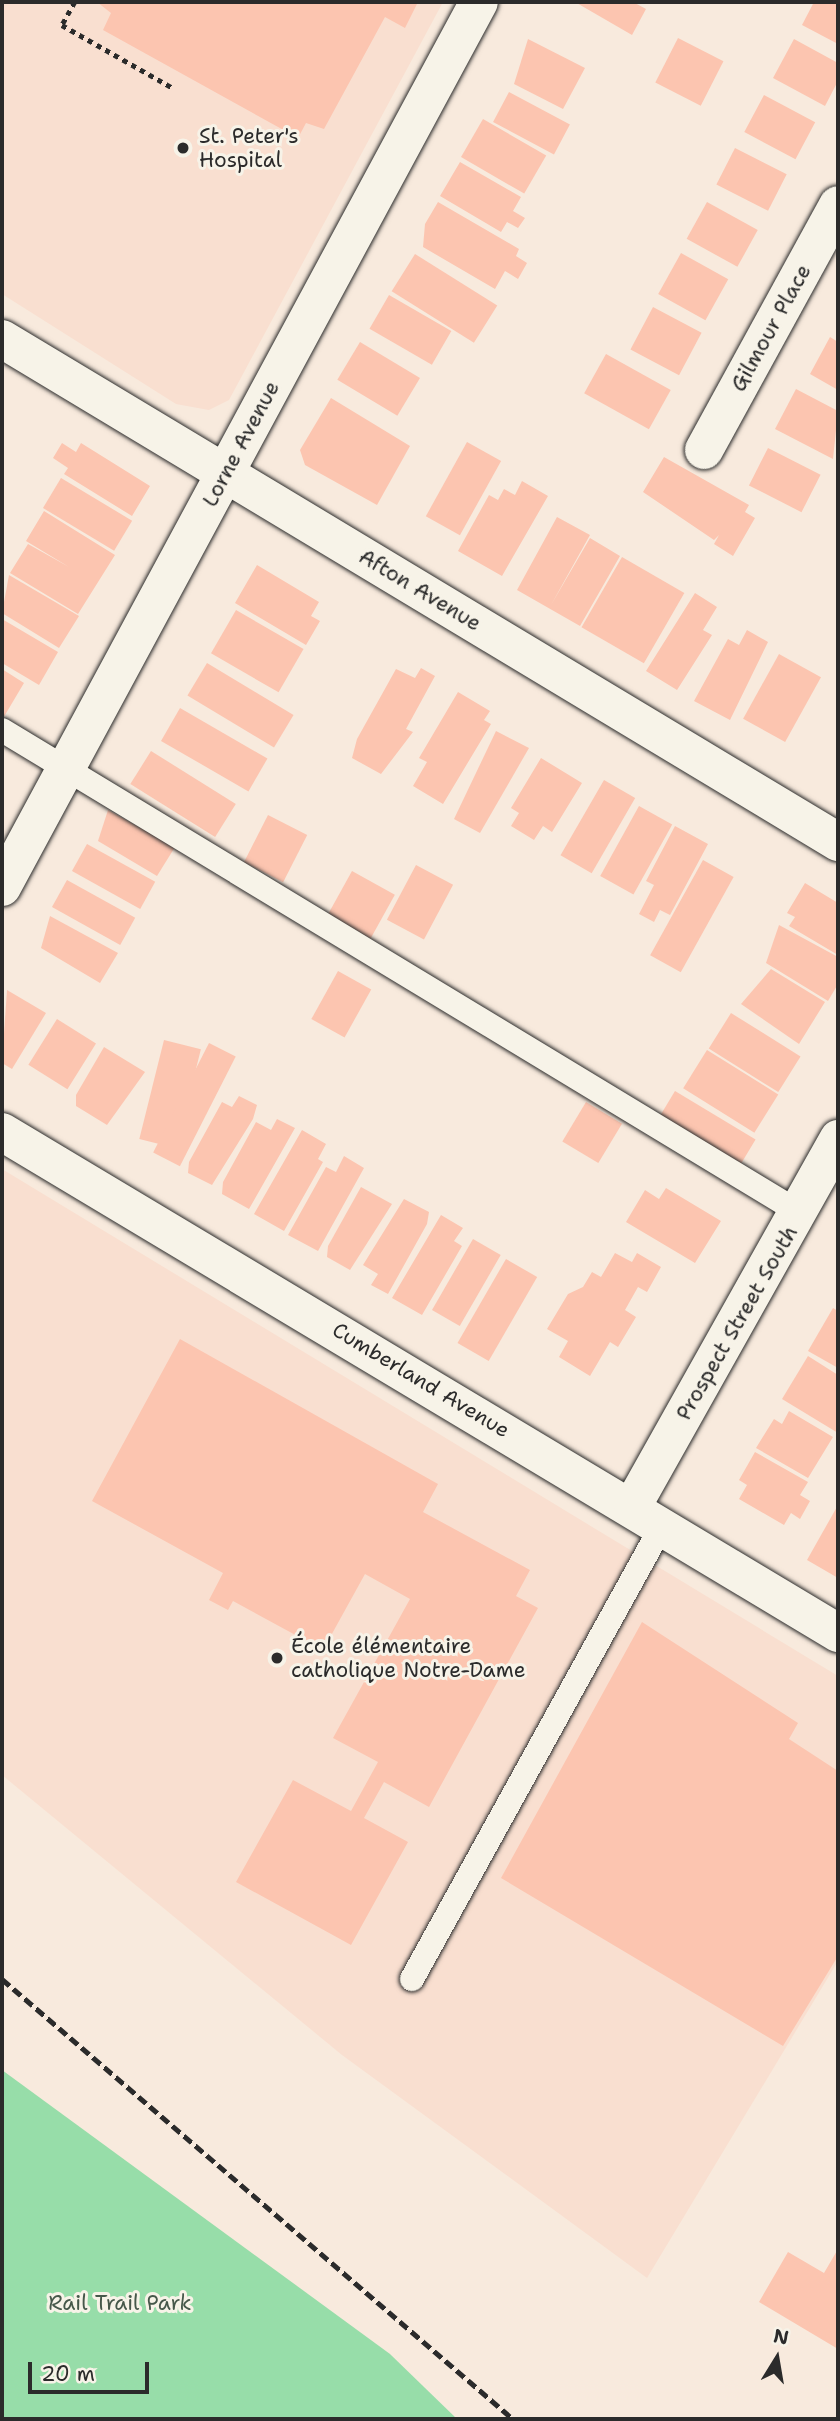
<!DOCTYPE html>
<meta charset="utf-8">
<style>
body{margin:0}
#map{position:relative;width:840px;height:2421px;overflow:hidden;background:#f8eadd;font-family:"Shantell Sans",sans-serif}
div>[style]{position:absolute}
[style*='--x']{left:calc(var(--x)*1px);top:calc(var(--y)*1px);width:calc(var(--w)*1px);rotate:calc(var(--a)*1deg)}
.built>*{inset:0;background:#f9dfd0}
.green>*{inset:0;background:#97dda9}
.building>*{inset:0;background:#fcc5b0;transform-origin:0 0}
.path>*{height:4.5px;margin-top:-2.25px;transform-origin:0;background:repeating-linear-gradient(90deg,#2b2b2b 0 5px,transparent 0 10px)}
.roads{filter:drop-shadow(0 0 2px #2b2b2b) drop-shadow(0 0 2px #2b2b2b)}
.service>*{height:24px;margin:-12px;padding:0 12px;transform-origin:12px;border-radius:12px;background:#f7f3e8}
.minor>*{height:38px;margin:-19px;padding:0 19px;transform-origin:19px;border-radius:19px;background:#f7f3e8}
.rail>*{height:5px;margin-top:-2.5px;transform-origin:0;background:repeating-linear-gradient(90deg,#2b2b2b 0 10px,transparent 0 15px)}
.dots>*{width:19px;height:19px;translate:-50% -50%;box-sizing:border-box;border:4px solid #f7f3e8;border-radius:50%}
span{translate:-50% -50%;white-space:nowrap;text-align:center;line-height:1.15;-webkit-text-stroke:6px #f7f3e8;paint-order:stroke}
.poi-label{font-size:21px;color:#2b2b2b}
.left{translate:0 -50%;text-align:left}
.street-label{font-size:21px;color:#2b2b2b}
.park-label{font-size:21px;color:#46584a}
.frame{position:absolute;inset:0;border:4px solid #2b2b2b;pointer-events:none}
.north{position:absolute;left:742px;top:2323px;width:70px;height:70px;-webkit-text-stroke:5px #f7f3e8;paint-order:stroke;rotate:11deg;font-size:19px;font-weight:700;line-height:28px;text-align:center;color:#2b2b2b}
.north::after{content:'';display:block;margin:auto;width:24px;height:32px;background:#2b2b2b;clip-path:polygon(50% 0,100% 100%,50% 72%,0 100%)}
.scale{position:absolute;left:28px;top:2362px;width:121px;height:32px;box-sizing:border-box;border:4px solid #2b2b2b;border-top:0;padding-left:9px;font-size:21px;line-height:24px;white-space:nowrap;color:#2b2b2b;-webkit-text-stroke:5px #f7f3e8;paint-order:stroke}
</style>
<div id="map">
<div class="built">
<div style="clip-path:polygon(2px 2px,443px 2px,229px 400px,209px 410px,176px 404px,2px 294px)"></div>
<div style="clip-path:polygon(2px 1169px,838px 1676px,838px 1961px,647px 2278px,342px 2055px,2px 1775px)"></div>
</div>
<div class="green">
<div style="clip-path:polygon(2px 2070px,390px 2354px,457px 2419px,2px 2419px)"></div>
</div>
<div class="building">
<div style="clip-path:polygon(97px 2px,418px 2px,405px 28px,385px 17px,324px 129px,306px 123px,298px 138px,103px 30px,111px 13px)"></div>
<div style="clip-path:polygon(575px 2px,633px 2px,646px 9px,632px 35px)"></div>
<div style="clip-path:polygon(814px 2px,838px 2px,838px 44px,802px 25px)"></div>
<div style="left:678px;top:38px;width:51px;height:50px;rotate:27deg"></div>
<div style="clip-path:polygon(528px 39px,585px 68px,563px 109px,514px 84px)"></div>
<div style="clip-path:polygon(794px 39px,838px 63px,838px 81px,825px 106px,773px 78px)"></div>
<div style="left:509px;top:92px;width:69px;height:34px;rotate:28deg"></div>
<div style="left:764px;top:95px;width:58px;height:42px;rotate:28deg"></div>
<div style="left:483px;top:119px;width:73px;height:44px;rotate:30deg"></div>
<div style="left:735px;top:148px;width:58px;height:41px;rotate:27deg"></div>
<div style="clip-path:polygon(460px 162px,521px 197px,513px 211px,525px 218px,518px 228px,507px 222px,501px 232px,440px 196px)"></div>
<div style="clip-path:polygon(438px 202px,519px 249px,516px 256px,527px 263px,518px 279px,505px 271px,495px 289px,423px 247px,425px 224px)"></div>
<div style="left:707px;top:202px;width:58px;height:42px;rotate:29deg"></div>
<div style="left:681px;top:253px;width:54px;height:47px;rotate:29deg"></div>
<div style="left:415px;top:254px;width:97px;height:44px;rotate:32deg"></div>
<div style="left:389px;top:295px;width:72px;height:39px;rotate:30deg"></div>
<div style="left:653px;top:307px;width:55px;height:48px;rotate:28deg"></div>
<div style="clip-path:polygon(830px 337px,838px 342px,838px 390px,810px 374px)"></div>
<div style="left:360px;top:342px;width:70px;height:44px;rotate:31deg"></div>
<div style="left:606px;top:354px;width:74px;height:45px;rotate:29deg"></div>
<div style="clip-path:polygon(796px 389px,838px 411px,833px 459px,775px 429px)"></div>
<div style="clip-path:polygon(331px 398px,410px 446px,377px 505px,305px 465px,300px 450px)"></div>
<div style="left:467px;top:442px;width:39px;height:85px;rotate:29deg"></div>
<div style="clip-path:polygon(62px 443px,76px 452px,81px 443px,150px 486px,132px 516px,64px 474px,68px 468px,53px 458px)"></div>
<div style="left:768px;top:448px;width:59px;height:42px;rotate:27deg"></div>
<div style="clip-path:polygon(664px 457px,749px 505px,745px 512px,755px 518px,733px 556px,714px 544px,719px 535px,714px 540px,643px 492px)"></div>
<div style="left:61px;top:478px;width:83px;height:35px;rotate:31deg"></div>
<div style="clip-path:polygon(522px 481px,548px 496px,502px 576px,458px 551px,489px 495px,498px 500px,504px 489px,515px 495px)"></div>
<div style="clip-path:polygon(44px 511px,115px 555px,78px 614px,10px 573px,28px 544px,69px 567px,26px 541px)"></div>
<div style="clip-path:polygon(557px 517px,590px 535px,551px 605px,590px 538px,620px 556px,580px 626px,517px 590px)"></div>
<div style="left:622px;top:557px;width:72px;height:81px;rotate:30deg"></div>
<div style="clip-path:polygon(257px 565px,319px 602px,311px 616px,320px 621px,306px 645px,235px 603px)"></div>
<div style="clip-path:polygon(9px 575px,79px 616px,59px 648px,2px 613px)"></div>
<div style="clip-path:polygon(695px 593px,717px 607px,703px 630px,712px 635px,677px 690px,646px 671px)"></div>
<div style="left:236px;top:610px;width:78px;height:50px;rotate:30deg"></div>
<div style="clip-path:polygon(2px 619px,58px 652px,39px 685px,2px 663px)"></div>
<div style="clip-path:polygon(747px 630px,768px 642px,730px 720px,694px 701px,728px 639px,739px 645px)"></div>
<div style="left:779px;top:654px;width:48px;height:74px;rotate:29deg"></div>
<div style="left:207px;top:663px;width:101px;height:38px;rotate:31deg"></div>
<div style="clip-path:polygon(421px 668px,435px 676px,406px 729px,413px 732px,381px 774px,352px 758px,357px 739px,396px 669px,415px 678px)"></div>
<div style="clip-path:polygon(2px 669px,24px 683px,2px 720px)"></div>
<div style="clip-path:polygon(458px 692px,490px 711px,484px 720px,491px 724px,443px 804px,413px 786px,427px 762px,419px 758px)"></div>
<div style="left:180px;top:708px;width:101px;height:38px;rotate:30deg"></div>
<div style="clip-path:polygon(496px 731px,529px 748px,480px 833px,454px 819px)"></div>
<div style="left:151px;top:751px;width:100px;height:39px;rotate:32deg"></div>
<div style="clip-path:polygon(541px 758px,582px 783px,552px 832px,543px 826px,534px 840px,511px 826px,519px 813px,511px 808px)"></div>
<div style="left:604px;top:780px;width:36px;height:87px;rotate:30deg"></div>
<div style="left:639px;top:806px;width:38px;height:80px;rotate:29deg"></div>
<div style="clip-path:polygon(108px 810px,175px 847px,157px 876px,98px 841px)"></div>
<div style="left:268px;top:815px;width:44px;height:53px;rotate:27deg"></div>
<div style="clip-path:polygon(675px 826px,708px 844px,670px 915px,660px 910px,654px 922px,639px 914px,654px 885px,646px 881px)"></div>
<div style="left:87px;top:844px;width:78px;height:31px;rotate:29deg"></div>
<div style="left:703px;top:860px;width:35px;height:109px;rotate:29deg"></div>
<div style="left:416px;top:865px;width:42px;height:62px;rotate:28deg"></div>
<div style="left:352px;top:871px;width:49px;height:50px;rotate:29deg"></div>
<div style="left:67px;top:880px;width:78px;height:31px;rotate:29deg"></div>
<div style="clip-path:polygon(805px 883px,838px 903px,838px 955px,789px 926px,795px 917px,787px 913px)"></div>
<div style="clip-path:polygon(50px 916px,118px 953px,100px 983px,41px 948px)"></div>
<div style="clip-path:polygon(779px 925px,838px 957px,838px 984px,828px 1001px,766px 963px)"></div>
<div style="clip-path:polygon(771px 969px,825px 1002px,799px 1044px,741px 1004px)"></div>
<div style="left:338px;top:971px;width:38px;height:55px;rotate:29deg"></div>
<div style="clip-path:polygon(7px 990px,46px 1013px,12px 1069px,2px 1063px)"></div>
<div style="left:731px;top:1013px;width:82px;height:42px;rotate:32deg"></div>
<div style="left:57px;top:1019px;width:46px;height:54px;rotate:32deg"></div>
<div style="left:164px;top:1040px;width:38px;height:102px;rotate:14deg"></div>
<div style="left:209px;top:1043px;width:30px;height:123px;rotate:27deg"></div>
<div style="clip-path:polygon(104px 1047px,145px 1072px,107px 1125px,76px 1106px,76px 1095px)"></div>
<div style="left:707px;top:1050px;width:84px;height:45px;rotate:32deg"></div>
<div style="left:675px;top:1091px;width:94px;height:33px;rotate:31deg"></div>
<div style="clip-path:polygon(239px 1096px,257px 1105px,253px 1119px,212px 1185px,188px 1173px,189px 1162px,222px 1102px,232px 1107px)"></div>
<div style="left:586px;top:1102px;width:42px;height:46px;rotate:31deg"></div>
<div style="clip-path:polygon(277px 1119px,295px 1128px,249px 1209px,222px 1194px,223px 1182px,256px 1122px,271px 1130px)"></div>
<div style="clip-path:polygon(302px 1130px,326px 1144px,318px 1159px,323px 1162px,284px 1231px,254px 1214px)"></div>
<div style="clip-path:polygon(344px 1156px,364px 1168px,318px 1251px,288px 1235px,326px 1167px,336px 1172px)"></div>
<div style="clip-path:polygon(361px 1187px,392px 1204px,350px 1270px,327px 1257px,328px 1246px)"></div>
<div style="clip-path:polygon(666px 1188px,721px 1221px,695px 1263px,626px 1222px,645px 1190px,659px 1199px)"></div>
<div style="clip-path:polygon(404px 1199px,429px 1212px,427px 1224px,388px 1294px,371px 1285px,378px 1274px,363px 1265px)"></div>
<div style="clip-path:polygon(441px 1215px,463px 1228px,454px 1241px,462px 1246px,422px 1315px,392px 1298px)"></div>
<div style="left:473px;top:1239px;width:32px;height:82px;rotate:30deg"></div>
<div style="clip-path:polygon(615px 1253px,632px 1262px,637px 1253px,661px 1267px,647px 1292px,638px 1287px,625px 1310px,636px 1317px,618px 1347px,610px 1342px,590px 1376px,559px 1357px,568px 1341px,547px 1329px,568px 1294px,583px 1287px,592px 1272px,601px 1277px)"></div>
<div style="left:506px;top:1259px;width:36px;height:97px;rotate:30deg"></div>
<div style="clip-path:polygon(833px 1308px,838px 1311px,838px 1368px,808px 1351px)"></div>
<div style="clip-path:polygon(180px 1339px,438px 1484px,423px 1512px,530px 1570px,516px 1596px,538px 1608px,429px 1807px,384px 1782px,364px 1818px,408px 1842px,351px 1945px,236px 1882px,293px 1780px,351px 1811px,378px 1762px,333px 1738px,410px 1599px,365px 1574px,323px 1650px,233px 1601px,228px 1610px,209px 1600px,223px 1573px,92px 1501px)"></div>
<div style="clip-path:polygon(808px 1356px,838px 1375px,838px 1433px,782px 1399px)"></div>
<div style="clip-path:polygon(789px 1411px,833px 1437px,808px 1478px,756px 1448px,774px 1419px,782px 1424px)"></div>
<div style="clip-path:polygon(755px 1452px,808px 1482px,800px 1495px,810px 1501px,800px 1519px,791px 1513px,784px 1525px,739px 1499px,747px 1485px,739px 1480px)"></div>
<div style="clip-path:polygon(838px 1505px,838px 1578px,807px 1560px)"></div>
<div style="clip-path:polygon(642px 1622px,798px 1723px,789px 1739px,838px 1771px,838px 1956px,783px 2046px,501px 1878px)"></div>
<div style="clip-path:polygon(838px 2249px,838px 2349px,759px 2302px,788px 2252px,824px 2273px)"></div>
</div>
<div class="path">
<div style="--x:75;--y:2;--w:26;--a:119"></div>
<div style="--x:62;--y:25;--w:128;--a:29.6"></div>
</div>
<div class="roads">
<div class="service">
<div style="--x:2;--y:730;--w:933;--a:31.18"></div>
<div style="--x:412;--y:1979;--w:520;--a:-61.12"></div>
</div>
<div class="minor">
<div style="--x:2;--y:339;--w:976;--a:31.03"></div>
<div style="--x:704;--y:450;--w:279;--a:-61.3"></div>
<div style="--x:2;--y:887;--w:1005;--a:-61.68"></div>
<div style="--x:2;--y:1132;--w:975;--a:30.93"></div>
<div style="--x:633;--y:1505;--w:420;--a:-60.7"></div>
</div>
</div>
<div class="rail">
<div style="--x:2;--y:1979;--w:674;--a:40.73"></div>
</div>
<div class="dots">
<div style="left:183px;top:148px;background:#2b2b2b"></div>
<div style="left:277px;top:1658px;background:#2b2b2b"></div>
</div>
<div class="poi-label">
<span class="left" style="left:199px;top:148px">St. Peter's<br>Hospital</span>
<span class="left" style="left:291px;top:1658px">École élémentaire<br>catholique Notre-Dame</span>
</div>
<div class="street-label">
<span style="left:771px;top:328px;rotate:-61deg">Gilmour Place</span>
<span style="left:241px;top:444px;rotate:-62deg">Lorne Avenue</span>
<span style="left:420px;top:590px;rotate:31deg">Afton Avenue</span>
<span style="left:737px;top:1323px;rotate:-60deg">Prospect Street South</span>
<span style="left:421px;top:1380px;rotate:31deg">Cumberland Avenue</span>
</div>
<div class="park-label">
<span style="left:120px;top:2303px">Rail Trail Park</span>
</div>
<div class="frame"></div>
<div class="north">N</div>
<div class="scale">20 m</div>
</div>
